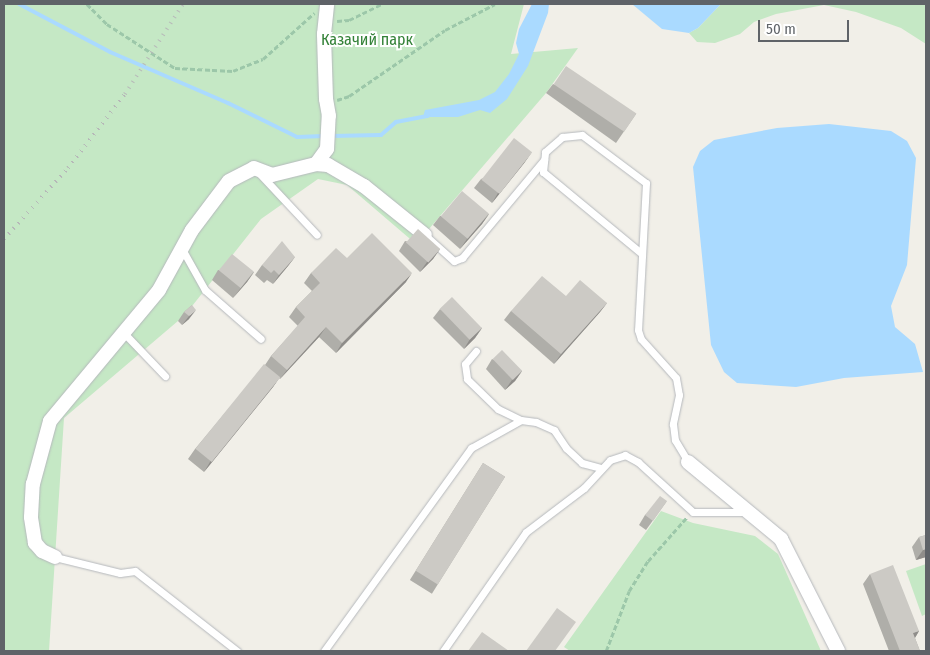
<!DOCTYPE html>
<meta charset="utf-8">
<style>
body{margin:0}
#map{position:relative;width:930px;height:655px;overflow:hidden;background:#f1efe8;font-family:"Fira Sans Condensed",sans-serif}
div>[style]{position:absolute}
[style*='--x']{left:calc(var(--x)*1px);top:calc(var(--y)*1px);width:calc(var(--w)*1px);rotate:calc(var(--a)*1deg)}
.green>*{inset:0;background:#c5e8c5}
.water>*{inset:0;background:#aadaff}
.stream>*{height:4px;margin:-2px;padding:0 2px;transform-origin:2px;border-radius:2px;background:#aadaff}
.path>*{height:2.5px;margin-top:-1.25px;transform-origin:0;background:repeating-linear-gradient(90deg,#9cc7a9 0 5px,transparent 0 7.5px)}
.roads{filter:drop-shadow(0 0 1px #b5b8bc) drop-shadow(0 0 1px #b5b8bc)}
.lane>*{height:7px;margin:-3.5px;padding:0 3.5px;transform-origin:3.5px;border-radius:3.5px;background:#fff}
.street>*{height:14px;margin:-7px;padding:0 7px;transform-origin:7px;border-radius:7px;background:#fff}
.rail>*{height:4px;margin-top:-2px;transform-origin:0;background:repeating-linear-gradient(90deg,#b6b7b8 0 1px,transparent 0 7px)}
.wall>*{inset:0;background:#afaea9;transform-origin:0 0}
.shaded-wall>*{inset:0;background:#8f8d8a}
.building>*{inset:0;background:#cccac5;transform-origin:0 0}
span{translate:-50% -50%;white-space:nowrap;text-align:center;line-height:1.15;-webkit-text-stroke:4px #fff;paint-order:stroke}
.park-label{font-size:16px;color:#348238}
.frame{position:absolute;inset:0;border:5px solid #5f6368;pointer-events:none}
.scale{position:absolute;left:758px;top:20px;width:91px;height:22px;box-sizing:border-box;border:2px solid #5f6368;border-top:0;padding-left:6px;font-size:15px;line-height:18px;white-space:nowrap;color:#5f6368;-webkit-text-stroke:4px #fff;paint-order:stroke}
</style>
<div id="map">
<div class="green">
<div style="clip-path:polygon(4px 4px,524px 4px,511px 54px,578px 48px,546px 93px,416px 244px,347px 185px,318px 179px,261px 219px,185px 315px,64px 418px,49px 651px,4px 651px)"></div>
<div style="clip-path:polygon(721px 4px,926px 4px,926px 44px,901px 28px,856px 12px,824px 5px,776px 14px,754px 22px,740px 34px,715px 43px,697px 42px,689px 33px,698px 28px)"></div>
<div style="clip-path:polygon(661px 511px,693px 523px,755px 536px,778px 554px,821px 651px,570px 651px,564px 647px)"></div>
<div style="clip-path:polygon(926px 564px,926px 614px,922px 616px,906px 571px)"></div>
</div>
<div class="water">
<div style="clip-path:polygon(532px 4px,549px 4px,548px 13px,528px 66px,507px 99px,490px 113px,480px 110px,458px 117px,423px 117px,425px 110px,479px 100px,495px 92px,509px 74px,519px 54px,516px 43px,519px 29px)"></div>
<div style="clip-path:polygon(632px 4px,721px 4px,698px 28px,689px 33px,662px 29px)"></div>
<div style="clip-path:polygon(829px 124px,891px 131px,907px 141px,916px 158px,907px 265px,891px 306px,895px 327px,915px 344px,923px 372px,844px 378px,796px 387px,737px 383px,724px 372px,711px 345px,693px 167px,700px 151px,714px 140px,777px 128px)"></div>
</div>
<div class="stream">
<div style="--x:19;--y:4;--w:103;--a:27.8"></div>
<div style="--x:110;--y:52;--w:129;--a:23.4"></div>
<div style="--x:228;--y:103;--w:77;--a:26.2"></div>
<div style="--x:297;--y:137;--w:27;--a:-2"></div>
<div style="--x:331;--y:136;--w:50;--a:-1.1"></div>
<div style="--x:381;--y:135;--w:20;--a:-41"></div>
<div style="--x:396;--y:122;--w:33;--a:-11"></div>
</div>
<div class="path">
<div style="--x:87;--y:4;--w:28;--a:45"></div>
<div style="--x:107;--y:24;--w:81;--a:32.9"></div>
<div style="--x:175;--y:68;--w:58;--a:3"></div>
<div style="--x:233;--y:71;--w:32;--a:-22"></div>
<div style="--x:263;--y:59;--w:69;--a:-42"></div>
<div style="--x:337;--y:21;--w:12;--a:-5"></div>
<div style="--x:349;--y:20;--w:37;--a:-26"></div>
<div style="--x:337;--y:100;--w:13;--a:-18"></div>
<div style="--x:349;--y:96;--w:116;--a:-34.5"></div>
<div style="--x:445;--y:30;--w:56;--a:-27.5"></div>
<div style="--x:606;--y:651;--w:64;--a:-69"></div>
<div style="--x:629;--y:591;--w:36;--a:-58"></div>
<div style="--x:648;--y:561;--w:59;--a:-48.4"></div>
</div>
<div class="roads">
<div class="lane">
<div style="--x:260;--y:174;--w:83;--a:46.9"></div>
<div style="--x:425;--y:235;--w:39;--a:42"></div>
<div style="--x:454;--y:261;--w:9;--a:-21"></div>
<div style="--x:462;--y:258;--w:128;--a:-50.1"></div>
<div style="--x:182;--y:249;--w:47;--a:60.7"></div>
<div style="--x:205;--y:290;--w:74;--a:41.2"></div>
<div style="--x:641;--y:253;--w:127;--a:-140.4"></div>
<div style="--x:543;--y:172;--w:20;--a:-84"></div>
<div style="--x:545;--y:152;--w:23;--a:-41"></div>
<div style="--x:562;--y:137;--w:20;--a:-6"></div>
<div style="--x:582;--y:135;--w:80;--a:36.9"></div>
<div style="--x:646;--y:183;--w:147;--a:93.1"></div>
<div style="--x:638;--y:330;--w:9;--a:72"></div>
<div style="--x:641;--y:339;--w:52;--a:48.1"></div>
<div style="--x:676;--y:378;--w:17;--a:80"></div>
<div style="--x:679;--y:395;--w:30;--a:102"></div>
<div style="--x:673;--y:424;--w:16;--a:83"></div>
<div style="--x:675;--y:440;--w:26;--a:59"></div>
<div style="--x:123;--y:332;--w:61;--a:46.3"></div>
<div style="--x:476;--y:351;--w:17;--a:130"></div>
<div style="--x:465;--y:364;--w:15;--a:82"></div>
<div style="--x:467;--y:379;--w:43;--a:44.1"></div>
<div style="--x:498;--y:409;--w:25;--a:26"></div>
<div style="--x:55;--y:557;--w:67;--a:13.8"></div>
<div style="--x:120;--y:573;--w:15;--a:-8"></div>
<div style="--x:135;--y:571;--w:130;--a:38.1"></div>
<div style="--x:324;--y:651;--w:251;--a:-54.1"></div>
<div style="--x:471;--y:448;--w:57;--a:-29.2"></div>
<div style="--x:521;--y:420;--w:15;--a:8"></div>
<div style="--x:536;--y:422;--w:20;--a:24"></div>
<div style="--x:554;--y:430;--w:22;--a:56"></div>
<div style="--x:566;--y:448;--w:22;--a:43"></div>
<div style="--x:582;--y:463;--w:20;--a:15"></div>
<div style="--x:443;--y:651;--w:145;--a:-55.1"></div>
<div style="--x:526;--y:532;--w:73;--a:-37.2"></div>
<div style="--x:584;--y:488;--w:38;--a:-47"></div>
<div style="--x:610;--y:460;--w:16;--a:-18"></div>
<div style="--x:625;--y:455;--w:15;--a:28"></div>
<div style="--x:638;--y:462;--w:74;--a:42.3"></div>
<div style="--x:693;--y:512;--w:53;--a:0"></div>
</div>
<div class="street">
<div style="--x:316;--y:164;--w:12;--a:5"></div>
<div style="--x:328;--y:165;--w:42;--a:30.3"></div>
<div style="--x:364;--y:186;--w:78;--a:38.8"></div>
<div style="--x:688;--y:462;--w:121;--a:39.6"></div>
<div style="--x:781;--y:539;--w:126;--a:63"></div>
<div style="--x:55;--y:557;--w:14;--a:-155"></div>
<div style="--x:42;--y:551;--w:11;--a:-131"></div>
<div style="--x:35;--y:543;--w:26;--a:-99"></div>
<div style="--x:31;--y:517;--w:33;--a:-87"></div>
<div style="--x:33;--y:484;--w:65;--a:-74.9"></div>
<div style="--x:50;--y:421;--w:170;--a:-50.2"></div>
<div style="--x:159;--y:290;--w:68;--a:-61.2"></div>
<div style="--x:192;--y:230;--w:61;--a:-52.9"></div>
<div style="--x:229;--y:181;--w:28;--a:-27"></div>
<div style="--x:254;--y:168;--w:19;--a:21"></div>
<div style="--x:272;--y:175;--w:45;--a:-14"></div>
<div style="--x:316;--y:164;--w:19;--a:-54"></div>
<div style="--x:327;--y:149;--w:33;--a:-87"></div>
<div style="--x:329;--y:116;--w:17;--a:-100"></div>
<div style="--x:326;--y:99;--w:65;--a:-91.8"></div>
<div style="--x:324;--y:34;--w:30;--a:-84"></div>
</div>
</div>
<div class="rail">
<div style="--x:4;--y:239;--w:96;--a:-48"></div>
<div style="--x:68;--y:168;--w:93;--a:-52.4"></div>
<div style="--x:125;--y:94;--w:107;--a:-57.2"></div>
</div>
<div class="wall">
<div style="clip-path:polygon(553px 84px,636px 114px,616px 143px,546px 93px)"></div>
<div style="clip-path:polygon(525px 162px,492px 203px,474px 188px,481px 179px)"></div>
<div style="clip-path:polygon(489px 214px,482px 224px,460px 249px,433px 225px,440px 216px)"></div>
<div style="clip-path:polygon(405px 241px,440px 249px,433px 259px,420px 272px,399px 251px)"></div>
<div style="clip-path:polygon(295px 257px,288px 266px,273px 284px,267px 280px,264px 283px,255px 275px,262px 265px)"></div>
<div style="clip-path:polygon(347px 258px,406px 282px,336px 353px,319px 337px,280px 379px,279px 378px,273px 387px,204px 472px,188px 459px,195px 449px,265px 365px,271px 356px,298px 326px,289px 317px,296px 307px,312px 291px,304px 283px,311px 273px)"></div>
<div style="clip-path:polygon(218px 270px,254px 272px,247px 282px,233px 298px,212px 280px)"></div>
<div style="clip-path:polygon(566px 296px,607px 303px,600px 312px,554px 364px,504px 320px,511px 311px)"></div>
<div style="clip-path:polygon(192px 305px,189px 319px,182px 325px,178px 321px,184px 312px)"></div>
<div style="clip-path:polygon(440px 309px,482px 328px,475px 338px,464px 349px,433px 318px)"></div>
<div style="clip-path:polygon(492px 359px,522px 371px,515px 381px,505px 390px,486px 369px)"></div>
<div style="left:483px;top:463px;width:26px;height:138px;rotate:32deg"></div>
<div style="clip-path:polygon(667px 501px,646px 530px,639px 525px,645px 515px)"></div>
<div style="clip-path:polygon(926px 535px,926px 557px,916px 560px,912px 547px,919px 537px)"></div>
<div style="clip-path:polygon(870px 574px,919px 631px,915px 638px,920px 651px,889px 651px,863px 584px)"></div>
</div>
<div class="shaded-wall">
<div style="clip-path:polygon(532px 152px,525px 162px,492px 203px,498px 193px)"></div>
<div style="clip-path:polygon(489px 214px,482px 224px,460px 249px,467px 239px)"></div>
<div style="clip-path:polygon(440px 249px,433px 259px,420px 272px,427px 262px)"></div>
<div style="clip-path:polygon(295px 257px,288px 266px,273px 284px,279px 275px)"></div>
<div style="clip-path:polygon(254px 272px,247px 282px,233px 298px,240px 289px)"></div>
<div style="clip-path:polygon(412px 273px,406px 282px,336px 353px,342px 343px)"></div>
<div style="clip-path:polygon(607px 303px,600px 312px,554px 364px,561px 354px)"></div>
<div style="clip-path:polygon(196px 310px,189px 319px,182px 325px,189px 316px)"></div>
<div style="clip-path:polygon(326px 327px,319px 337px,280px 379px,287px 370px)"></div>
<div style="clip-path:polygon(482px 328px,475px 338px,464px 349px,470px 339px)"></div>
<div style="clip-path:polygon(522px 371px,515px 381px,505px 390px,512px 380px)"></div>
<div style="clip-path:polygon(280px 377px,273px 387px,204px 472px,210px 462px)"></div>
<div style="clip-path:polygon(926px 549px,926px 557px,916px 560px,923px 550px)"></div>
<div style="clip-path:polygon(919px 631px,913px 641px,913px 633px)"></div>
</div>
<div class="building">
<div style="left:566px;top:66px;width:85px;height:22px;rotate:34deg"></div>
<div style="left:514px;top:138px;width:23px;height:53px;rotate:38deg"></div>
<div style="left:462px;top:191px;width:35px;height:33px;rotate:40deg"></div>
<div style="left:418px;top:229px;width:30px;height:18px;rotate:42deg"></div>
<div style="clip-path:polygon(372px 233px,412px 273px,342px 343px,326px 327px,287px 370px,271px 356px,305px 317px,296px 307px,320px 283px,311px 273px,336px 248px,347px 258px)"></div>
<div style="clip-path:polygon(282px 241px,295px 257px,279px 275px,274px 270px,271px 273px,262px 265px)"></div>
<div style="left:232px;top:254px;width:28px;height:21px;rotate:39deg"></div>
<div style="clip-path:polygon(542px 276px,566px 296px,580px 280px,607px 303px,561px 354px,511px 311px)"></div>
<div style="left:452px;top:297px;width:43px;height:17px;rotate:46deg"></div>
<div style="clip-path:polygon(192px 305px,196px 310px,189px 316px,184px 312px)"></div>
<div style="left:502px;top:350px;width:29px;height:13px;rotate:46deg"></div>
<div style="left:264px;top:364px;width:21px;height:109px;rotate:39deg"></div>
<div style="left:483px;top:463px;width:26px;height:127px;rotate:32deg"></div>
<div style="clip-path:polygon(660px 496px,667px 501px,653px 521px,645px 515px)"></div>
<div style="clip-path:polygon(926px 535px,926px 549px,923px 550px,919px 537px)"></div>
<div style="clip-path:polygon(893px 565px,919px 631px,913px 633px,920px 651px,900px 651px,870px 574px)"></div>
<div style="clip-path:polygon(557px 608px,576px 622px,555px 651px,526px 651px)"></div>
<div style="clip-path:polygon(482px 632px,509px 651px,468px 651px)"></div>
</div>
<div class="park-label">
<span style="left:367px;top:40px">Казачий парк</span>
</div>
<div class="frame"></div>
<div class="scale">50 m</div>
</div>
